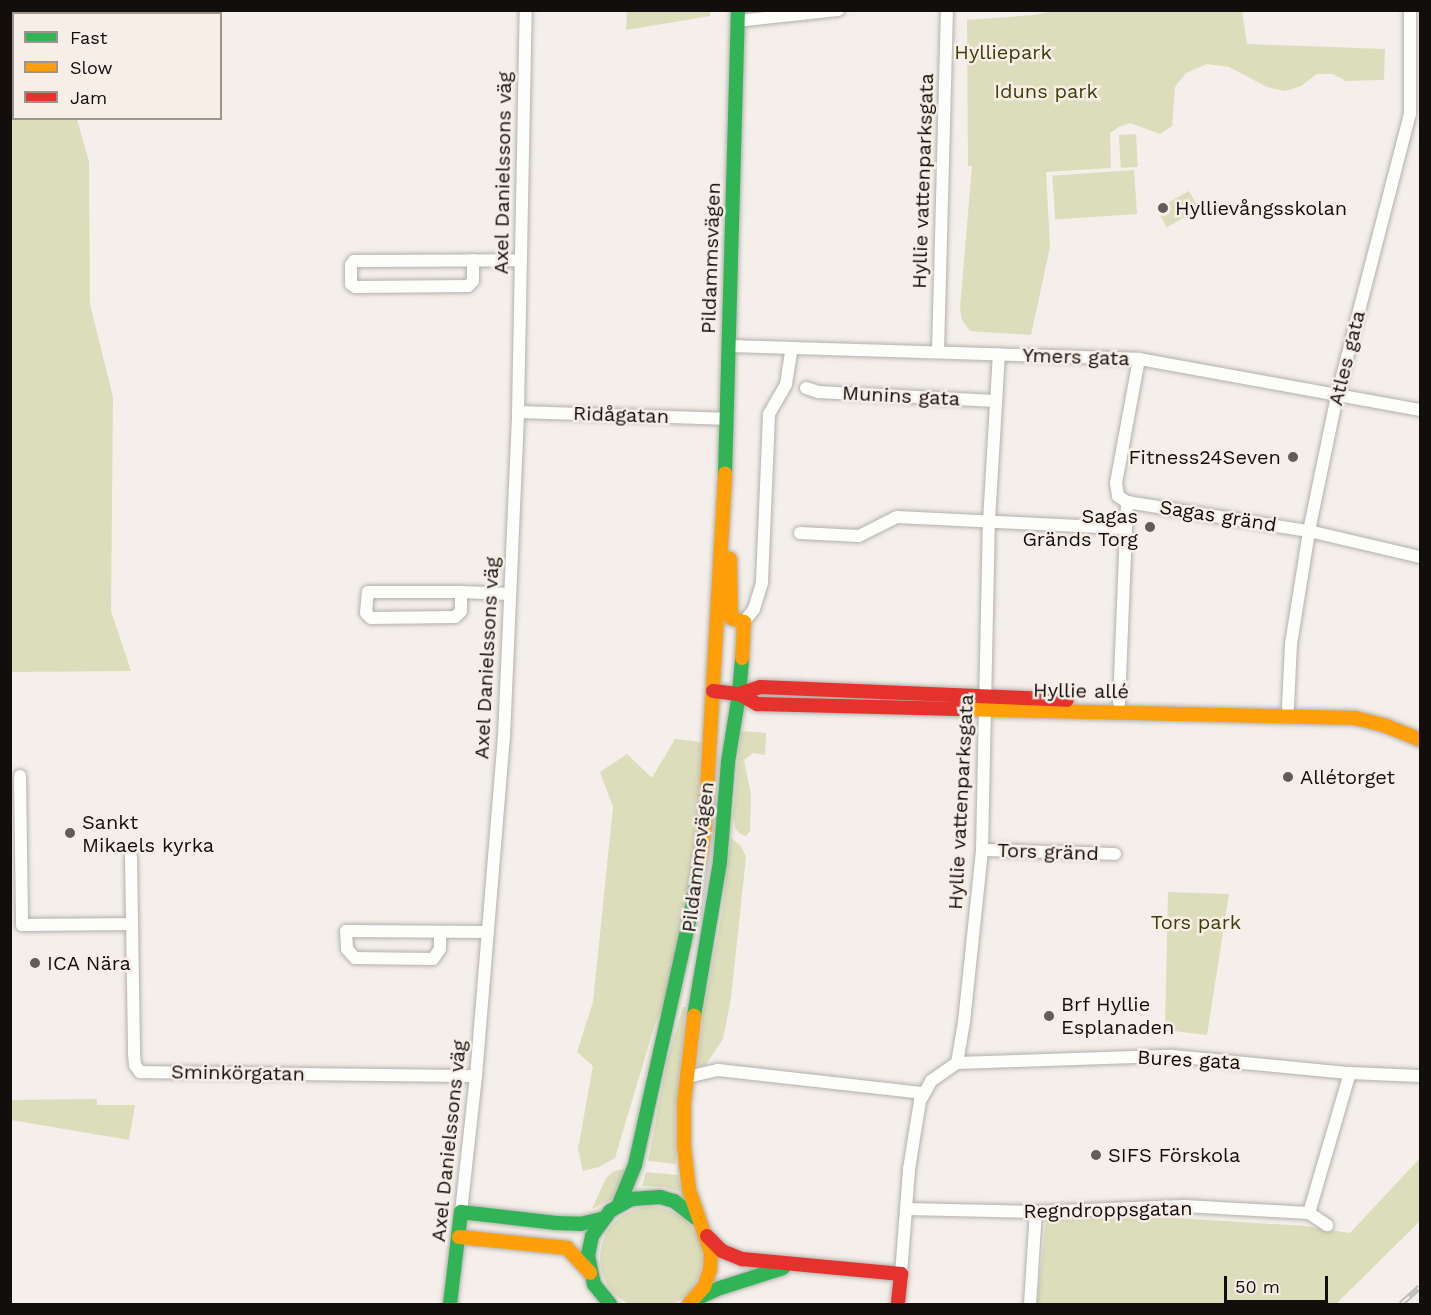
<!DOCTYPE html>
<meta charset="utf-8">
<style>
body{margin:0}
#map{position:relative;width:1431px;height:1315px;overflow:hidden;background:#f4efea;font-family:"Work Sans",sans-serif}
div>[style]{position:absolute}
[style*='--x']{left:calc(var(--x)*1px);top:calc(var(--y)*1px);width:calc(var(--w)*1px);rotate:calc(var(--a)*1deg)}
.green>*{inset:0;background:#dcddba;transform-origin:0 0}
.round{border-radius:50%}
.roads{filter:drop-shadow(0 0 2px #b3b0ac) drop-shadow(0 0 2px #b3b0ac)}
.street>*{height:12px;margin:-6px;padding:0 6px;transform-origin:6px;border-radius:6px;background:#fdfdfc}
.fast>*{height:14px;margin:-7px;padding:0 7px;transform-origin:7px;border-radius:7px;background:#30b455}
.slow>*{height:14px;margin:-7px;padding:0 7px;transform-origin:7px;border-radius:7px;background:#ff9f0a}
.jam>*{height:14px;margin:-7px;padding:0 7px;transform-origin:7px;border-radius:7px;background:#e5322d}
.rail>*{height:6px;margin-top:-3px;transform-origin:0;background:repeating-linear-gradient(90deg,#f7eee7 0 11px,#bebdbc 0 22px);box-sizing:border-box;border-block:2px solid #bebdbc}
.dots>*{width:16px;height:16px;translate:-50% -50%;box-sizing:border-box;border:3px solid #f7eee7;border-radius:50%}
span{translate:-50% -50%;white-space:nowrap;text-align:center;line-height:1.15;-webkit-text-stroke:5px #f7eee7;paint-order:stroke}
.park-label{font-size:20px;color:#3c3e08}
.street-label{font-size:20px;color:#110e0c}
.poi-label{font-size:20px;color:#110e0c}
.left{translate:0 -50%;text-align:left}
.right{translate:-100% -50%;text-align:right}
.frame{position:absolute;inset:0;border:12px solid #110e0c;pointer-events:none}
.legend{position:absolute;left:12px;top:12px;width:210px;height:108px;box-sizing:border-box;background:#f7eee7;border:2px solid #9b948f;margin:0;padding:8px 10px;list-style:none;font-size:18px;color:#110e0c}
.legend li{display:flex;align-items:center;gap:12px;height:30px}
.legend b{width:30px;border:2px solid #9b948f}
.scale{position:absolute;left:1224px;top:1276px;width:104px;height:27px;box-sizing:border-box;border:3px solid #110e0c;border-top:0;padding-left:8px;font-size:18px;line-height:21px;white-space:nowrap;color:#110e0c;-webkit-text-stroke:4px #f7eee7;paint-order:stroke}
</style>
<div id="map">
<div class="green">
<div style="clip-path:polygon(627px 11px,710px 11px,710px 16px,626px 30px)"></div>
<div style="clip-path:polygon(1053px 11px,1242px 11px,1247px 44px,1385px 49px,1384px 80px,1346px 81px,1333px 74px,1317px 74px,1301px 86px,1285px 91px,1267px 87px,1229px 67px,1207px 64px,1186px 73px,1175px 87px,1172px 126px,1160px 134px,1130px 123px,1119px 127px,1110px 133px,1111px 168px,1046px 172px,1050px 247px,1031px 335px,970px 331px,962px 320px,960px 308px,972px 166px,968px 166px,967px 20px,1034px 15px)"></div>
<div style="clip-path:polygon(10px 37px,14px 37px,14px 118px,77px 119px,89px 162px,90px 304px,113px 397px,111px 611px,131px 671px,12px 672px)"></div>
<div style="left:1136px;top:134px;width:33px;height:17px;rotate:87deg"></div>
<div style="left:1134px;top:170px;width:44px;height:82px;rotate:86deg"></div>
<div style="left:1189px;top:191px;width:21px;height:37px;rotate:61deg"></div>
<div style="clip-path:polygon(741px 731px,766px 733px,765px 755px,753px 753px,744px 760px,751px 794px,750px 831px,746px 836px,740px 834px,735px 828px,733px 815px)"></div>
<div style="clip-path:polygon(675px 739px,701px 742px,697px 823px,674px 983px,655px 1024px,615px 1158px,599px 1167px,583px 1171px,578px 1149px,593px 1066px,577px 1052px,593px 1002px,613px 807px,600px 772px,627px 754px,652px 778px)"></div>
<div style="clip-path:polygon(731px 838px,741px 846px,746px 857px,731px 998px,723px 1039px,705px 1066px,700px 1068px,698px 1064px,703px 1014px,722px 912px)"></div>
<div style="clip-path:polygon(1168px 892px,1229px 894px,1207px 1035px,1165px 1030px)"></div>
<div style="clip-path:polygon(683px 1007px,686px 1007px,675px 1115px,676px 1164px,648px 1161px,667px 1061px)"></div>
<div style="clip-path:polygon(97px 1099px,97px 1105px,135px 1105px,129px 1140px,11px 1120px,11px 1100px)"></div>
<div style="clip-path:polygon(1420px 1158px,1420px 1221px,1336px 1304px,1037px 1304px,1046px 1220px,1160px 1217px,1306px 1226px,1350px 1233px)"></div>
<div style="clip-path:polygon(626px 1169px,612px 1199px,592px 1209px,606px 1178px,614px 1171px)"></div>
<div style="clip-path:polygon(646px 1172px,678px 1175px,681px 1192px,664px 1187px,642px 1186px)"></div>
<div class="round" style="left:600px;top:1207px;width:102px;height:102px"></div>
</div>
<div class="roads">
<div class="street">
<div style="--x:738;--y:21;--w:101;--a:-6.3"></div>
<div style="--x:473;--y:260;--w:21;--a:90"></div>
<div style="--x:473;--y:281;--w:7;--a:135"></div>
<div style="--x:468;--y:286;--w:113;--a:179.5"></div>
<div style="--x:355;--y:287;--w:5;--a:-143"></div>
<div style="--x:351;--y:284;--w:19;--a:-90"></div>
<div style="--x:351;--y:265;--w:5;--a:-53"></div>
<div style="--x:354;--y:261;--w:166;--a:-0.3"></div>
<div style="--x:728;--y:346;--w:411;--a:1.8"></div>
<div style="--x:1139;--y:359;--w:286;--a:10.3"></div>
<div style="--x:938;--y:352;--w:342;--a:-88.5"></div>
<div style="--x:1139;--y:359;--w:126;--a:100.5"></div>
<div style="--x:1116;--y:483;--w:13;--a:81"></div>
<div style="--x:1118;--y:496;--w:11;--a:34"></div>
<div style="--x:1127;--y:502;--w:184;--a:9.1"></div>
<div style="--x:1309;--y:531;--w:114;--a:13.2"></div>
<div style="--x:806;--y:388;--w:13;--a:18"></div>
<div style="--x:818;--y:392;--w:178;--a:2.9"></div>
<div style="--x:518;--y:412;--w:207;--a:1.9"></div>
<div style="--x:800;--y:533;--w:59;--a:2.9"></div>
<div style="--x:859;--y:536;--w:42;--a:-26.6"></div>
<div style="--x:897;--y:517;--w:228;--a:2.8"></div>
<div style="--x:461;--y:592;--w:19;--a:90"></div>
<div style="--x:461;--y:611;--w:8;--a:135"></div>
<div style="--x:455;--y:617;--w:84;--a:179.3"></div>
<div style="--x:371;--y:618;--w:7;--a:-135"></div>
<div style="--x:366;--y:613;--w:21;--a:-85"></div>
<div style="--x:368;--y:592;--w:93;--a:0"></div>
<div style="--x:461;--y:592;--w:49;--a:2.3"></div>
<div style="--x:744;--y:622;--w:16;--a:-52"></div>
<div style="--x:754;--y:609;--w:28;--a:-73"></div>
<div style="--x:762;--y:582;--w:168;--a:-87.6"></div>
<div style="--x:769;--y:414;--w:34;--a:-60"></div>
<div style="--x:786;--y:384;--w:36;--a:-81"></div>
<div style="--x:1119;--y:703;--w:201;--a:-87.7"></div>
<div style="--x:1288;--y:707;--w:63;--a:-87.3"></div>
<div style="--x:1291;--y:644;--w:114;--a:-80.9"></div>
<div style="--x:1309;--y:531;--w:138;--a:-78.3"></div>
<div style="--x:1337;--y:396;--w:291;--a:-75.5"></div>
<div style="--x:1410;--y:114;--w:104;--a:-90"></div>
<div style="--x:20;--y:776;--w:149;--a:89.2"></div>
<div style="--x:22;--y:925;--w:110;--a:-0.5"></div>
<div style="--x:982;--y:850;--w:133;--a:1.7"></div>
<div style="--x:131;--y:857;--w:197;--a:89.1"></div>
<div style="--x:134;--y:1054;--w:11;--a:85"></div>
<div style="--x:135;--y:1065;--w:9;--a:54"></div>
<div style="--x:140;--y:1072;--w:336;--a:0.7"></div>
<div style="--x:440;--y:932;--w:17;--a:90"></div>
<div style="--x:440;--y:949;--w:12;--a:125"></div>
<div style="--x:433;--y:959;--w:78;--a:-179.3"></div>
<div style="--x:355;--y:958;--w:12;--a:-132"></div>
<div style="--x:347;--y:949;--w:18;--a:-93"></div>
<div style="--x:346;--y:931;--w:142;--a:0.4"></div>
<div style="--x:957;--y:1063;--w:215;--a:-1.9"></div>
<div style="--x:1172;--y:1056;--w:179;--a:5.5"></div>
<div style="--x:1350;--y:1073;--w:70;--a:2.5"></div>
<div style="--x:687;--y:1077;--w:32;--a:-13"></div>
<div style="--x:718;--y:1070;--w:205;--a:6.4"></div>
<div style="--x:907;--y:1209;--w:129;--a:1.3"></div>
<div style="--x:1036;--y:1212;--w:148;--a:-2.3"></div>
<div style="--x:1184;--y:1206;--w:125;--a:3.2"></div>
<div style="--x:1309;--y:1213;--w:146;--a:-73.7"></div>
<div style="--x:461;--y:1212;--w:137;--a:-83.7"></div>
<div style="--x:476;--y:1076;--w:340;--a:-85.3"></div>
<div style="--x:504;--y:737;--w:325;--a:-87.5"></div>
<div style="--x:518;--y:412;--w:402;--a:-88.9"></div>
<div style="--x:1309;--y:1213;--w:22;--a:34"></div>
<div style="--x:901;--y:1274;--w:105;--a:-85.6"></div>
<div style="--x:909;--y:1169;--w:69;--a:-80.8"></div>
<div style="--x:920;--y:1101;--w:23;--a:-61"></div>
<div style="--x:931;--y:1081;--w:32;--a:-35"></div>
<div style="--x:957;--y:1063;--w:42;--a:-80.3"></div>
<div style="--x:964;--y:1022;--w:173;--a:-84"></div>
<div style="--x:982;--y:850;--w:329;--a:-88.8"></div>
<div style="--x:989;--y:521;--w:167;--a:-86.6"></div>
<div style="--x:1030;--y:1304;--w:92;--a:-86.3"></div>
</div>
<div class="fast">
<div style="--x:725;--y:474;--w:464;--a:-88.4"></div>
<div style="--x:694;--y:1016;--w:156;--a:-80.4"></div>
<div style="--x:720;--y:862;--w:100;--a:-85.4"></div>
<div style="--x:728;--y:762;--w:69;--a:-80.8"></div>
<div style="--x:739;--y:694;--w:36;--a:-85"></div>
<div style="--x:619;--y:1204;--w:42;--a:-67.7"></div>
<div style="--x:635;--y:1165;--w:268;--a:-77.5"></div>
<div style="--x:693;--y:903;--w:44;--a:-80.8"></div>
<div style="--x:694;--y:1300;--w:29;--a:-25"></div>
<div style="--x:720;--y:1288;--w:66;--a:-17.6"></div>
<div style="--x:450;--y:1304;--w:93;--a:-83.2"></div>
<div style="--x:461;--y:1212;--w:96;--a:6.6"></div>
<div style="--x:556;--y:1223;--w:24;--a:2"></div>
<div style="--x:580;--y:1224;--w:23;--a:-13"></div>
<div style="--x:610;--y:1304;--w:26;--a:-129"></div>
<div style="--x:594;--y:1284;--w:30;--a:-102"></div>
<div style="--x:588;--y:1255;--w:19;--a:-78"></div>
<div style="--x:592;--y:1236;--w:31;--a:-54"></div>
<div style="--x:610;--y:1211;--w:25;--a:-29"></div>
<div style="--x:632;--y:1199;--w:28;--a:-4"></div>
<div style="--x:660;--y:1197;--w:15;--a:16"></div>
<div style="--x:674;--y:1201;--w:28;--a:38"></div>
</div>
<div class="slow">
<div style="--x:730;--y:559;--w:59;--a:89"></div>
<div style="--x:731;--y:618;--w:14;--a:17"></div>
<div style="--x:744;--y:622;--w:36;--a:93"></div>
<div style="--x:958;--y:709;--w:397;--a:1.3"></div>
<div style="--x:1355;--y:718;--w:32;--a:14"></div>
<div style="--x:1386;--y:726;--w:37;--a:22"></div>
<div style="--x:700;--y:860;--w:36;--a:-82"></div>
<div style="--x:705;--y:824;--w:351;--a:-86.7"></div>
<div style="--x:459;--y:1237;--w:109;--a:5.8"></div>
<div style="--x:567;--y:1248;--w:34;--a:47"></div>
<div style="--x:689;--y:1304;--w:23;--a:-49"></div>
<div style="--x:704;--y:1287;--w:18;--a:-71"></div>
<div style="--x:710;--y:1270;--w:17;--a:-87"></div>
<div style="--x:711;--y:1253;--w:67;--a:-109.2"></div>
<div style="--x:689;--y:1190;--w:44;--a:-96.5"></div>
<div style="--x:684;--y:1146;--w:43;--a:-90"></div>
<div style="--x:684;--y:1103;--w:88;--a:-83.4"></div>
</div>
<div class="jam">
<div style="--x:713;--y:691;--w:26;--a:7"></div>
<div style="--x:739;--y:694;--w:21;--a:29"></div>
<div style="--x:757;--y:704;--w:201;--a:1.4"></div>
<div style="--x:739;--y:694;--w:22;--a:-18"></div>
<div style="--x:760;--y:687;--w:307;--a:2.4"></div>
<div style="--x:707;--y:1236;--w:21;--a:45"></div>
<div style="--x:722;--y:1251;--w:22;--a:22"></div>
<div style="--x:742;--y:1259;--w:160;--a:5.4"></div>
<div style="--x:901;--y:1274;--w:30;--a:96"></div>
</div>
</div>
<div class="rail">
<div style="--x:1401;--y:1304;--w:25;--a:-42"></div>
</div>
<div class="dots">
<div style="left:1163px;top:208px;background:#605d5a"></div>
<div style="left:1293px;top:457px;background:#605d5a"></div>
<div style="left:1150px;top:527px;background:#605d5a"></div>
<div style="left:1288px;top:777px;background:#605d5a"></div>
<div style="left:70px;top:833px;background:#605d5a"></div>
<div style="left:35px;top:963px;background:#605d5a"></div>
<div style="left:1049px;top:1016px;background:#605d5a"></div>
<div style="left:1096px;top:1155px;background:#605d5a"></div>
</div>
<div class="park-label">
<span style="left:1003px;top:52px">Hylliepark</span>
<span style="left:1046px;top:91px">Iduns park</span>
<span style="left:1196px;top:922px">Tors park</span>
</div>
<div class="street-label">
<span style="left:503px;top:173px;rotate:-89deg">Axel Danielssons väg</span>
<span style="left:923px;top:181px;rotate:-88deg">Hyllie vattenparksgata</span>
<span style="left:711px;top:258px;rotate:-88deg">Pildammsvägen</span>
<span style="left:1076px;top:357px;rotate:2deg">Ymers gata</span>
<span style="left:1347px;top:358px;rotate:-76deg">Atles gata</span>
<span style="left:901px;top:396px;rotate:3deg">Munins gata</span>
<span style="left:621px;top:415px;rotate:2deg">Ridågatan</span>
<span style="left:1218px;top:516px;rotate:9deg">Sagas gränd</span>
<span style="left:487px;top:658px;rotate:-87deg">Axel Danielssons väg</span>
<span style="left:1081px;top:691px;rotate:1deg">Hyllie allé</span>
<span style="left:961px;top:802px;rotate:-87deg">Hyllie vattenparksgata</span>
<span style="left:1048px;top:852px;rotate:2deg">Tors gränd</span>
<span style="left:698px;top:857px;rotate:-83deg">Pildammsvägen</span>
<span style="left:1189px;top:1060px;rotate:3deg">Bures gata</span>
<span style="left:238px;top:1073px;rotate:1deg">Sminkörgatan</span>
<span style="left:449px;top:1141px;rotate:-84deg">Axel Danielssons väg</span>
<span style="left:1108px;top:1210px;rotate:-1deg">Regndroppsgatan</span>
</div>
<div class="poi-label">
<span class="left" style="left:1175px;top:208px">Hyllievångsskolan</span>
<span class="right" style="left:1281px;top:457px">Fitness24Seven</span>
<span class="right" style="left:1138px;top:528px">Sagas<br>Gränds Torg</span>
<span class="left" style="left:1300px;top:777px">Allétorget</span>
<span class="left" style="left:82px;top:834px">Sankt<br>Mikaels kyrka</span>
<span class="left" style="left:47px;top:963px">ICA Nära</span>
<span class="left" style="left:1061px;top:1016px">Brf Hyllie<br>Esplanaden</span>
<span class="left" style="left:1108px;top:1155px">SIFS Förskola</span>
</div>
<div class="frame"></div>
<ul class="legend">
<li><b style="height:8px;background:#30b455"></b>Fast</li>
<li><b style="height:8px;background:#ff9f0a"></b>Slow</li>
<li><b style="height:8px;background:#e5322d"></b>Jam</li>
</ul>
<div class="scale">50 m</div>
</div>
